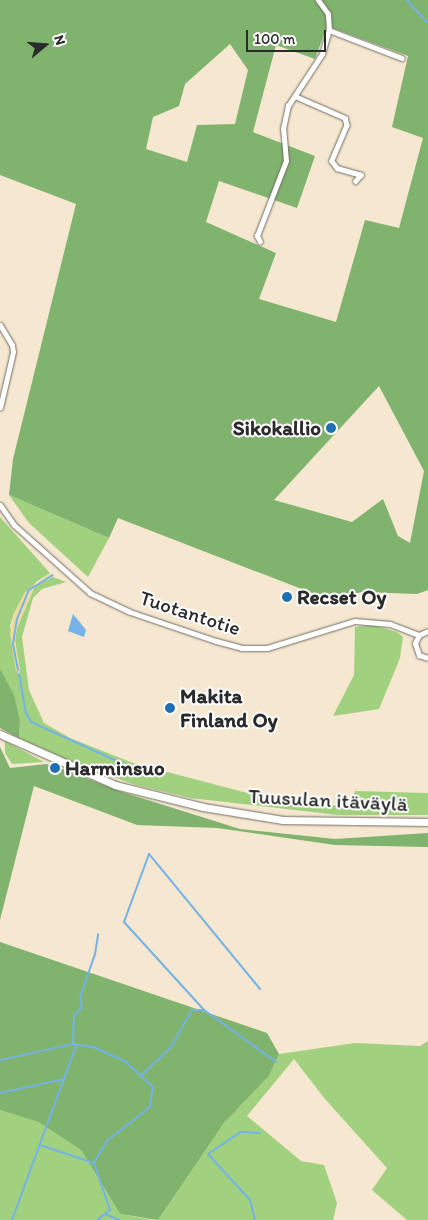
<!DOCTYPE html>
<meta charset="utf-8">
<style>
body{margin:0}
#map{position:relative;width:428px;height:1220px;overflow:hidden;background:#f5e7d0;font-family:Itim,sans-serif}
div>[style]{position:absolute}
[style*='--x']{left:calc(var(--x)*1px);top:calc(var(--y)*1px);width:calc(var(--w)*1px);rotate:calc(var(--a)*1deg)}
.green>*{inset:0;background:#a1d17f}
.forest>*{inset:0;background:#80b36e}
.sand>*{inset:0;background:#eeda9e}
.water>*{inset:0;background:#74b2e7}
.stream>*{height:2px;margin:-1px;padding:0 1px;transform-origin:1px;border-radius:1px;background:#74b2e7}
.roads{filter:drop-shadow(0 0 1px #726d65) drop-shadow(0 0 1px #726d65)}
.minor>*{height:4.5px;margin:-2.25px;padding:0 2.25px;transform-origin:2.25px;border-radius:2.25px;background:#fff}
.tertiary>*{height:5px;margin:-2.5px;padding:0 2.5px;transform-origin:2.5px;border-radius:2.5px;background:#fff}
.primary>*{height:7px;margin:-3.5px;padding:0 3.5px;transform-origin:3.5px;border-radius:3.5px;background:#fff}
.dots>*{width:14px;height:14px;translate:-50% -50%;box-sizing:border-box;border:2px solid #fff;border-radius:50%}
span{translate:-50% -50%;white-space:nowrap;text-align:center;line-height:1.15;-webkit-text-stroke:4px #fff;paint-order:stroke}
.poi-label{font-size:21px;color:#2b2b2b;font-weight:700}
.right{translate:-100% -50%;text-align:right}
.left{translate:0 -50%;text-align:left}
.street-label{font-size:21px;color:#2b2b2b}
.north{position:absolute;left:20px;top:20px;width:50px;height:50px;-webkit-text-stroke:4px #fff;paint-order:stroke;rotate:72deg;font-size:14px;font-weight:700;line-height:20px;text-align:center;color:#2b2b2b}
.north::after{content:'';display:block;margin:auto;width:18px;height:22px;background:#2b2b2b;clip-path:polygon(50% 0,100% 100%,50% 72%,0 100%)}
.scale{position:absolute;left:246px;top:30px;width:80px;height:22px;box-sizing:border-box;border:2px solid #2b2b2b;border-top:0;padding-left:6px;font-size:15px;line-height:18px;white-space:nowrap;color:#2b2b2b;-webkit-text-stroke:4px #fff;paint-order:stroke}
</style>
<div id="map">
<div class="green">
<div style="clip-path:polygon(9px 495px,109px 538px,88px 577px,29px 523px)"></div>
<div style="clip-path:polygon(0 517px,50px 573px,36px 582px,14px 613px,10px 626px,25px 710px,15px 640px,17px 628px,35px 586px,53px 577px,66px 582px,42px 589px,33px 598px,22px 637px,29px 690px,44px 723px,70px 738px,133px 763px,267px 798px,350px 807px,355px 791px,428px 793px,428px 815px,338px 815px,190px 798px,136px 785px,77px 764px,19px 738px,20px 721px,0 669px)"></div>
<div style="clip-path:polygon(373px 625px,397px 632px,403px 637px,400px 658px,379px 709px,333px 716px,354px 675px,355px 627px)"></div>
<div style="clip-path:polygon(5px 741px,44px 762px,12px 764px,5px 753px)"></div>
<div style="clip-path:polygon(428px 1041px,428px 1220px,407px 1220px,372px 1190px,387px 1168px,325px 1099px,294px 1059px,247px 1116px,301px 1161px,324px 1165px,337px 1203px,333px 1220px,158px 1220px,224px 1123px,269px 1076px,279px 1054px,355px 1043px,420px 1046px)"></div>
<div style="clip-path:polygon(0 1110px,38px 1122px,81px 1150px,120px 1214px,154px 1220px,0 1220px)"></div>
</div>
<div class="forest">
<div style="clip-path:polygon(evenodd,0 0,428px 0,428px 590px,417px 594px,362px 592px,330px 600px,118px 518px,109px 538px,9px 495px,13px 459px,76px 204px,0 175px,0 0,327px 26px,408px 56px,392px 127px,423px 138px,399px 228px,365px 220px,336px 322px,259px 299px,276px 253px,206px 222px,219px 181px,297px 208px,315px 156px,253px 132px,276px 45px,315px 59px,327px 26px,0 0,230px 44px,248px 70px,235px 124px,197px 125px,187px 162px,146px 149px,153px 117px,179px 106px,185px 84px,230px 44px,0 0,379px 386px,424px 471px,410px 543px,398px 536px,383px 499px,352px 522px,274px 500px,379px 386px)"></div>
<div style="clip-path:polygon(0 669px,14px 695px,20px 721px,19px 738px,0 728px)"></div>
<div style="clip-path:polygon(0 747px,10px 768px,46px 764px,58px 767px,119px 791px,240px 829px,335px 839px,428px 833px,428px 847px,335px 845px,217px 828px,137px 825px,34px 786px,0 920px)"></div>
<div style="clip-path:polygon(0 942px,267px 1033px,279px 1054px,269px 1076px,224px 1123px,158px 1220px,120px 1214px,81px 1150px,38px 1122px,0 1110px)"></div>
</div>
<div class="sand">
<div style="clip-path:polygon(50px 573px,53px 577px,35px 586px,17px 628px,15px 640px,20px 669px,16px 671px,10px 634px,14px 613px,25px 592px)"></div>
</div>
<div class="water">
<div style="clip-path:polygon(73px 614px,86px 630px,84px 637px,68px 631px)"></div>
</div>
<div class="stream">
<div style="--x:407;--y:0;--w:31;--a:48"></div>
<div style="--x:18;--y:670;--w:26;--a:-101"></div>
<div style="--x:13;--y:644;--w:25;--a:-81"></div>
<div style="--x:17;--y:619;--w:31;--a:-68"></div>
<div style="--x:29;--y:590;--w:28;--a:-32"></div>
<div style="--x:19;--y:674;--w:40;--a:80"></div>
<div style="--x:26;--y:713;--w:10;--a:61"></div>
<div style="--x:31;--y:722;--w:107;--a:24.4"></div>
<div style="--x:260;--y:989;--w:175;--a:-129.4"></div>
<div style="--x:149;--y:854;--w:72;--a:110.2"></div>
<div style="--x:124;--y:922;--w:119;--a:47.7"></div>
<div style="--x:204;--y:1010;--w:89;--a:35.8"></div>
<div style="--x:73;--y:1044;--w:28;--a:-88"></div>
<div style="--x:74;--y:1016;--w:12;--a:-48"></div>
<div style="--x:82;--y:1007;--w:10;--a:-101"></div>
<div style="--x:80;--y:997;--w:46;--a:-70.8"></div>
<div style="--x:95;--y:954;--w:20;--a:-81"></div>
<div style="--x:0;--y:1060;--w:75;--a:-12.4"></div>
<div style="--x:73;--y:1044;--w:20;--a:9"></div>
<div style="--x:93;--y:1047;--w:35;--a:24"></div>
<div style="--x:125;--y:1061;--w:38;--a:43"></div>
<div style="--x:153;--y:1087;--w:20;--a:99"></div>
<div style="--x:150;--y:1107;--w:55;--a:141.7"></div>
<div style="--x:107;--y:1141;--w:26;--a:121"></div>
<div style="--x:141;--y:1076;--w:42;--a:-44"></div>
<div style="--x:171;--y:1047;--w:43;--a:-60.4"></div>
<div style="--x:192;--y:1010;--w:11;--a:0"></div>
<div style="--x:0;--y:1093;--w:66;--a:-12.3"></div>
<div style="--x:40;--y:1145;--w:57;--a:18.4"></div>
<div style="--x:94;--y:1163;--w:50;--a:71.2"></div>
<div style="--x:110;--y:1210;--w:16;--a:142"></div>
<div style="--x:105;--y:1214;--w:15;--a:23"></div>
<div style="--x:12;--y:1220;--w:185;--a:-69.8"></div>
<div style="--x:255;--y:1220;--w:21;--a:-104"></div>
<div style="--x:250;--y:1200;--w:62;--a:-132.4"></div>
<div style="--x:208;--y:1154;--w:40;--a:-34"></div>
<div style="--x:241;--y:1132;--w:19;--a:3"></div>
</div>
<div class="roads">
<div class="minor">
<div style="--x:329;--y:30;--w:78;--a:21"></div>
<div style="--x:295;--y:96;--w:55;--a:23.7"></div>
<div style="--x:345;--y:118;--w:7;--a:74"></div>
<div style="--x:347;--y:125;--w:39;--a:113"></div>
<div style="--x:332;--y:161;--w:9;--a:54"></div>
<div style="--x:337;--y:168;--w:25;--a:16"></div>
<div style="--x:361;--y:175;--w:8;--a:130"></div>
<div style="--x:260;--y:242;--w:7;--a:-117"></div>
<div style="--x:257;--y:236;--w:80;--a:-68.9"></div>
<div style="--x:286;--y:161;--w:32;--a:-95"></div>
<div style="--x:283;--y:129;--w:24;--a:-78"></div>
<div style="--x:288;--y:106;--w:62;--a:-56.8"></div>
<div style="--x:322;--y:54;--w:25;--a:-74"></div>
<div style="--x:329;--y:30;--w:16;--a:-94"></div>
<div style="--x:328;--y:14;--w:17;--a:-126"></div>
</div>
<div class="tertiary">
<div style="--x:0;--y:325;--w:23;--a:59"></div>
<div style="--x:12;--y:345;--w:7;--a:82"></div>
<div style="--x:13;--y:352;--w:57;--a:103.1"></div>
<div style="--x:0;--y:505;--w:24;--a:55"></div>
<div style="--x:14;--y:525;--w:102;--a:41.8"></div>
<div style="--x:90;--y:593;--w:44;--a:25.4"></div>
<div style="--x:130;--y:612;--w:91;--a:18.6"></div>
<div style="--x:216;--y:641;--w:27;--a:15"></div>
<div style="--x:242;--y:648;--w:25;--a:0"></div>
<div style="--x:267;--y:648;--w:92;--a:-17.1"></div>
<div style="--x:355;--y:621;--w:35;--a:5"></div>
<div style="--x:390;--y:624;--w:31;--a:21"></div>
<div style="--x:428;--y:631;--w:10;--a:156"></div>
<div style="--x:419;--y:635;--w:9;--a:117"></div>
<div style="--x:415;--y:643;--w:13;--a:72"></div>
<div style="--x:419;--y:655;--w:9;--a:18"></div>
</div>
<div class="primary">
<div style="--x:0;--y:734;--w:126;--a:23.9"></div>
<div style="--x:115;--y:785;--w:91;--a:14"></div>
<div style="--x:203;--y:807;--w:81;--a:9.2"></div>
<div style="--x:283;--y:820;--w:145;--a:0.8"></div>
</div>
</div>
<div class="dots">
<div style="left:331px;top:428px;background:#1f6fb2"></div>
<div style="left:287px;top:597px;background:#1f6fb2"></div>
<div style="left:170px;top:708px;background:#1f6fb2"></div>
<div style="left:55px;top:768px;background:#1f6fb2"></div>
</div>
<div class="poi-label">
<span class="right" style="left:321px;top:428px">Sikokallio</span>
<span class="left" style="left:297px;top:597px">Recset Oy</span>
<span class="left" style="left:180px;top:708px">Makita<br>Finland Oy</span>
<span class="left" style="left:65px;top:768px">Harminsuo</span>
</div>
<div class="street-label">
<span style="left:190px;top:613px;rotate:18deg">Tuotantotie</span>
<span style="left:328px;top:800px;rotate:3deg">Tuusulan itäväylä</span>
</div>
<div class="north">N</div>
<div class="scale">100 m</div>
</div>
